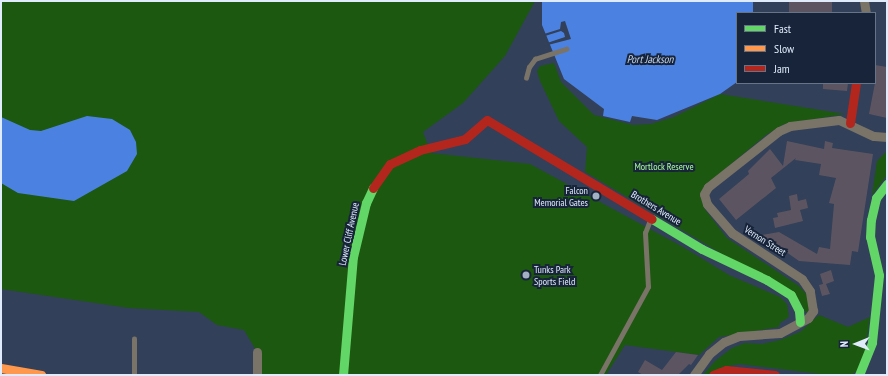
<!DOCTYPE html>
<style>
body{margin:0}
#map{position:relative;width:888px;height:376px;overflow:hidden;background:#324059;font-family:"PT Sans Narrow",sans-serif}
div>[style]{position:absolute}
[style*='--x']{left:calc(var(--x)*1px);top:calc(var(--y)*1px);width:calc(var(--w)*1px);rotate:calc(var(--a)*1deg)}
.green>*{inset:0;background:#1c5810}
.water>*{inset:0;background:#4b82e2}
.pier>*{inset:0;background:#324059}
.building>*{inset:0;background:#5c5561;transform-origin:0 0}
.lane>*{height:4.5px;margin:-2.25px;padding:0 2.25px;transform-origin:2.25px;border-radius:2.25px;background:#7a7368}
.street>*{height:9px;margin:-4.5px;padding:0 4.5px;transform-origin:4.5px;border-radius:4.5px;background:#7a7368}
.fast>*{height:9px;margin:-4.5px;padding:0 4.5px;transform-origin:4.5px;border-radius:4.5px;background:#63d668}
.slow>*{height:9px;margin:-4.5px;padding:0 4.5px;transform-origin:4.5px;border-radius:4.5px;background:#ff974d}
.jam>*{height:9px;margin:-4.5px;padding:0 4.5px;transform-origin:4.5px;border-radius:4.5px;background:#b3261e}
.dots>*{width:11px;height:11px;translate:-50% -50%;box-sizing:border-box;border:2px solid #172439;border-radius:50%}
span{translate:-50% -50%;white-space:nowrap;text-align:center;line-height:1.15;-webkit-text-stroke:4px #172439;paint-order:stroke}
.park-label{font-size:10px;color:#a9fe98}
.poi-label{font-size:10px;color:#e0ebfc}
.right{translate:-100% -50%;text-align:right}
.left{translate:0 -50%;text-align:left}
.street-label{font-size:10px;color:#e0ebfc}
.water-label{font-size:11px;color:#c7d7f0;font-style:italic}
.frame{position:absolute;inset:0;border:2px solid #e0ebfc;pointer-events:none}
.legend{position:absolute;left:736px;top:12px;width:140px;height:72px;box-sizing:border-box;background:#172439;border:1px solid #677487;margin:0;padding:5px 7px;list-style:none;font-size:12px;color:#e0ebfc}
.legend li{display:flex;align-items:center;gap:8px;height:20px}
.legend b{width:20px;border:1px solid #677487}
.north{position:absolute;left:836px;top:324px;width:40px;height:40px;-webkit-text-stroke:3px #172439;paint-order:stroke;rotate:269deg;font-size:11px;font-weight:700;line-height:16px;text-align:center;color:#e0ebfc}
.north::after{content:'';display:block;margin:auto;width:14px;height:18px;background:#e0ebfc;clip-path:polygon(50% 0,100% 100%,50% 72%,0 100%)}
</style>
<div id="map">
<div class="green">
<div style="clip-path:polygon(1px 1px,535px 1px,505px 56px,463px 103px,423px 132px,431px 153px,530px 164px,683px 247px,729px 275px,780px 297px,787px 304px,789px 317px,780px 323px,779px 327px,719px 337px,699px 355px,625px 345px,606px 375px,257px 375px,257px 352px,244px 330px,217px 325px,199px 312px,129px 308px,1px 289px)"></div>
<div style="clip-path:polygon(554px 63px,561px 82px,594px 115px,633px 125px,651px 124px,674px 117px,720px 94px,845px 114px,784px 124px,766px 135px,709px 182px,700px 194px,704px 208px,727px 238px,799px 286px,807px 295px,810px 309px,806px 313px,799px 300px,585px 172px,587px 147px,559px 121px,540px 81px,537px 71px,540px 66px)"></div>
<div style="clip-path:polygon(887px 151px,887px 175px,872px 195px,877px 161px)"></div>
<div style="clip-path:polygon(819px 315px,848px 327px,870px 317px,864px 356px,858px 370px,851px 375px,828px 375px,740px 364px,722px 367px,713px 375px,703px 375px,715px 361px,732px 348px,745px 343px,762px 344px,780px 340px,800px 332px)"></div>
</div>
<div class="water">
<div style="clip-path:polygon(542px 1px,753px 1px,753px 13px,737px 13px,737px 82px,720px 94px,657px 120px,632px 116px,630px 122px,603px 116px,604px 109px,564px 79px,542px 25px)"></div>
<div style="clip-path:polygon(87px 116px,112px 119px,130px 130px,136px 142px,137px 154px,127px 171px,74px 201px,18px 193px,1px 183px,1px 117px,30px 130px,41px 131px)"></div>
</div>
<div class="pier">
<div style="clip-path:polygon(565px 21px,571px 39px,548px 45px,547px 43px,565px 37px,564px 33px,561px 31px,545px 36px,544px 34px,560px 29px,561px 22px)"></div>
</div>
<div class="building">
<div style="left:789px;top:1px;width:43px;height:12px"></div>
<div style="clip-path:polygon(875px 65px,887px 67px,887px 118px,869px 114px,875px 83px)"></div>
<div style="clip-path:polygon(823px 83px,848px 83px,847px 91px,823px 89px)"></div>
<div style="clip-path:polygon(787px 141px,824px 149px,825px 141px,833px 143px,832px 148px,873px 154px,858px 252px,852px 251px,850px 265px,799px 261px,762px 235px,779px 232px,817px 254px,819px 247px,830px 249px,834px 204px,829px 203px,836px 178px,819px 175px,821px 164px,795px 160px,796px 158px,771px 178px,776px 188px,736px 220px,719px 199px,749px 174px,748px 171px,770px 149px,783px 166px)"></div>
<div style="clip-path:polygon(797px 194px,798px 201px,806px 199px,808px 208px,800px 210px,803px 221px,775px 228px,773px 218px,778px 217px,777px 213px,791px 210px,789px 196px)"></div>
<div style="clip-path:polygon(831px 270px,834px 281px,826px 284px,830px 294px,822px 296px,819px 285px,823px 284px,820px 274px)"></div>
<div style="clip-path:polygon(676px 352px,698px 355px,691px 365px,689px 364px,678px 375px,643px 375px,638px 372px,645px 360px,662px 370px)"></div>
</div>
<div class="lane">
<div style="--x:526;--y:78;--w:11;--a:-75"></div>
<div style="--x:529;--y:67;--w:10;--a:-53"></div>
<div style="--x:535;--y:59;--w:33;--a:-18"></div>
<div style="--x:134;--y:375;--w:36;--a:-90"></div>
<div style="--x:600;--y:375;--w:100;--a:-61.4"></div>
<div style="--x:648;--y:287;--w:54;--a:-93.2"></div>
<div style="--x:645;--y:233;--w:14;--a:-69"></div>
</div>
<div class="street">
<div style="--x:864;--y:1;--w:12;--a:81"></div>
<div style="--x:257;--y:375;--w:23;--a:-90"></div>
<div style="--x:694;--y:375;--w:26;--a:-54"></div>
<div style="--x:709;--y:354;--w:19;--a:-39"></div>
<div style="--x:724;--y:342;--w:16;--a:-22"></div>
<div style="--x:739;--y:336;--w:41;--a:-4.2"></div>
<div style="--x:780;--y:333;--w:32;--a:-28"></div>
<div style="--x:808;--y:318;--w:9;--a:-54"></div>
<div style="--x:813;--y:311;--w:20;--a:-99"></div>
<div style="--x:810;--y:291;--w:14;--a:-124"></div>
<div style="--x:802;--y:279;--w:84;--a:-146.7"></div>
<div style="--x:732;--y:233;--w:38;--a:-131"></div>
<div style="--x:707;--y:204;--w:10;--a:-107"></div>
<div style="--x:704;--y:194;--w:8;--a:-60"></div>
<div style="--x:708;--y:187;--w:90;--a:-38.3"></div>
<div style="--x:779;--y:131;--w:12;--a:-24"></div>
<div style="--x:790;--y:126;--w:49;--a:-7"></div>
<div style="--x:839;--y:120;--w:38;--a:25"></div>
<div style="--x:874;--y:136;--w:13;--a:4"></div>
</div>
<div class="fast">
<div style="--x:652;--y:219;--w:58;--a:31"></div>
<div style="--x:702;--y:249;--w:72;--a:25.5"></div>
<div style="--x:767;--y:280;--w:28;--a:32"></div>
<div style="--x:791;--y:295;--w:18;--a:63"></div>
<div style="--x:799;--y:311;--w:11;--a:85"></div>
<div style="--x:343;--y:375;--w:118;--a:-85.2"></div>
<div style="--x:353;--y:257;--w:56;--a:-76.5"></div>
<div style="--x:366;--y:203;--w:17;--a:-65"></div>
<div style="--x:859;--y:375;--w:35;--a:-68"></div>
<div style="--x:872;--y:342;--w:67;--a:-84"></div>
<div style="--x:879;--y:275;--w:39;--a:-103"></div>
<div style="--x:870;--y:237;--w:17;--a:-87"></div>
<div style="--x:871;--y:220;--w:23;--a:-77"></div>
<div style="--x:876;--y:198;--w:18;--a:-52"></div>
</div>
<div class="slow">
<div style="--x:1;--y:368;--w:41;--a:9.9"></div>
</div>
<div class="jam">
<div style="--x:850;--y:123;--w:40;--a:-81.5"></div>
<div style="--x:373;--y:188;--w:29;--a:-55"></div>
<div style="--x:390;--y:164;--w:33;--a:-25"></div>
<div style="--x:420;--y:150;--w:46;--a:-13.7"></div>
<div style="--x:465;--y:139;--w:29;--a:-41"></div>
<div style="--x:487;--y:120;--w:192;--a:31"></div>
<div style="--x:713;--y:375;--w:14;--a:-21"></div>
<div style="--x:726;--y:370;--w:49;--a:5.8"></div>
</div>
<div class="dots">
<div style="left:596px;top:196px;background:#a3afc3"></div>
<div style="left:526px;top:275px;background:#a3afc3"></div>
</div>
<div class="park-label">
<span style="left:664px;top:167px">Mortlock Reserve</span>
</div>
<div class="poi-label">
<span class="right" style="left:588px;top:196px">Falcon<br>Memorial Gates</span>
<span class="left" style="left:534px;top:275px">Tunks Park<br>Sports Field</span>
</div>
<div class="street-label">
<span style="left:656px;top:208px;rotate:31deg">Brothers Avenue</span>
<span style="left:349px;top:234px;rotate:-78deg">Lower Cliff Avenue</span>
<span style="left:765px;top:241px;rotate:32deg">Vernon Street</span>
</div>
<div class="water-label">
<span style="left:650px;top:59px">Port Jackson</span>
</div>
<div class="frame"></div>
<ul class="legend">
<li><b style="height:5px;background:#63d668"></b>Fast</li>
<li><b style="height:5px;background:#ff974d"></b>Slow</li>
<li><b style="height:5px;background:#b3261e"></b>Jam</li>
</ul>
<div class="north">N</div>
</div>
